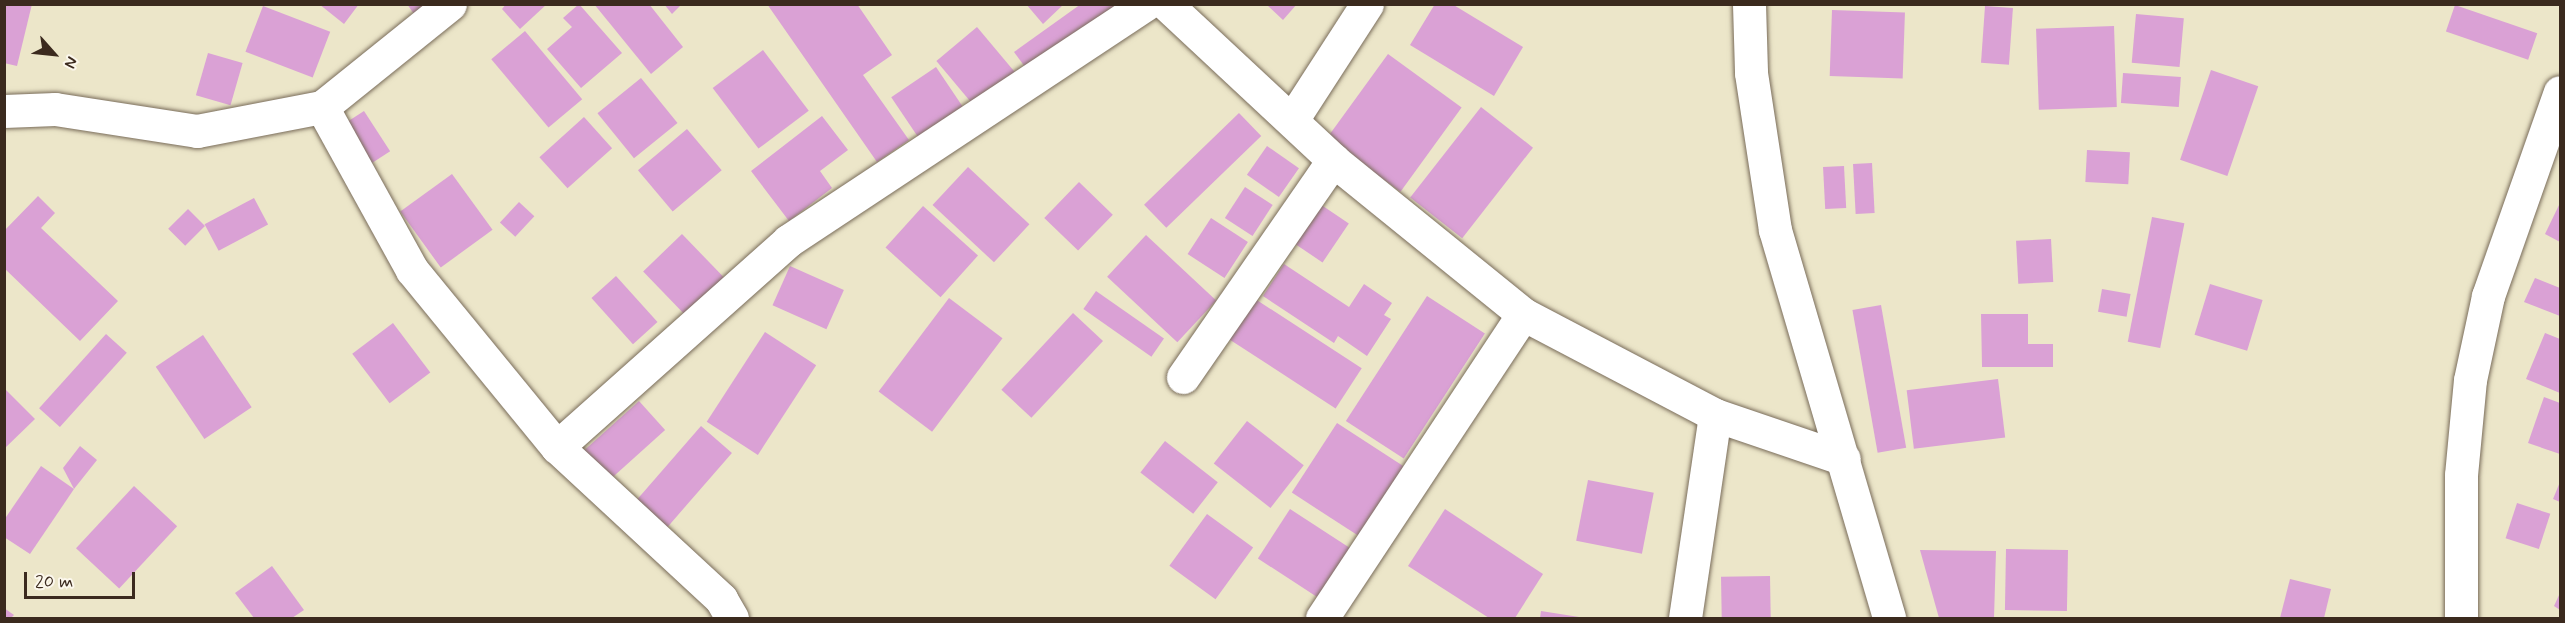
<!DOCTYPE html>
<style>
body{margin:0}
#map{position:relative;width:2565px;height:623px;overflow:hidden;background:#ece6c9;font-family:Mynerve,sans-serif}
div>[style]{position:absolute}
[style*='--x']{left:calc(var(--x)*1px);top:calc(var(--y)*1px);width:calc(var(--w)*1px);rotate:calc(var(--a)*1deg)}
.building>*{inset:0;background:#daa1d5;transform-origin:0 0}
.roads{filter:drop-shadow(0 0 2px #796c5a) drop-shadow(0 0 2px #796c5a)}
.minor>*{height:33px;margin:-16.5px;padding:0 16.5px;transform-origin:16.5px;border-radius:16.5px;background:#fff}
span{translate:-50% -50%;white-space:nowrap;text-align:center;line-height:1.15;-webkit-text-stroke:5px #fbf7ec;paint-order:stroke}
.frame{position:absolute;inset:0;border:6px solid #3b2a1e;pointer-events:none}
.north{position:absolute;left:24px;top:24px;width:60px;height:60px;-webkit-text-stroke:4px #fbf7ec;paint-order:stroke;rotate:117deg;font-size:16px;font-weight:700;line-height:24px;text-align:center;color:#3b2a1e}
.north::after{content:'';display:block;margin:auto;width:21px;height:27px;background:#3b2a1e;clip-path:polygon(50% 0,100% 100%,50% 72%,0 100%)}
.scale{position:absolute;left:24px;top:572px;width:111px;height:27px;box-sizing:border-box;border:3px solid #3b2a1e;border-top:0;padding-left:8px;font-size:18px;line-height:21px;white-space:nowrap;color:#3b2a1e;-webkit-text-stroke:4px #fbf7ec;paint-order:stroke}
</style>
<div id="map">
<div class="building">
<div style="clip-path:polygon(4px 4px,32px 4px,17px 66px,4px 63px)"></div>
<div style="clip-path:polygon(319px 4px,359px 4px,344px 24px)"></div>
<div style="clip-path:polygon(407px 4px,427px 4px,414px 14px)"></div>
<div style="clip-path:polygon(506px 4px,547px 4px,520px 29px,502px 9px)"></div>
<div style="clip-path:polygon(579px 4px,622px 53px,581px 88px,547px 49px,572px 27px,563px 18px)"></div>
<div style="clip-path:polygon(594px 4px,649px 4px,683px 47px,651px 74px)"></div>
<div style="clip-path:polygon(664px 4px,682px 4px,672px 14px)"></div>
<div style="clip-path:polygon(767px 4px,857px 4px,892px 55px,863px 75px,909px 140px,877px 162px)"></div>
<div style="clip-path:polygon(1026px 4px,1064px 4px,1043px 24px)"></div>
<div style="clip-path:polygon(1081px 4px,1122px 4px,1028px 71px,1014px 52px)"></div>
<div style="clip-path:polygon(1266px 4px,1297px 4px,1283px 20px)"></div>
<div style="clip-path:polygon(1435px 4px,1452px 4px,1523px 47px,1494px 96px,1410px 45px)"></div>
<div style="left:2455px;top:5px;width:87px;height:28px;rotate:19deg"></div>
<div style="left:263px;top:6px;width:72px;height:49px;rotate:21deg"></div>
<div style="left:1985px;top:6px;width:28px;height:57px;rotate:4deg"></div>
<div style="left:1832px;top:10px;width:73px;height:66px;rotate:2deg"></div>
<div style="left:2136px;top:14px;width:48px;height:49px;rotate:5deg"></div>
<div style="left:2114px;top:26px;width:81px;height:78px;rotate:88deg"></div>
<div style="left:977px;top:27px;width:62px;height:53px;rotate:50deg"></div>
<div style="left:525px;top:31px;width:89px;height:44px;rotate:50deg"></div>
<div style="left:763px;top:50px;width:76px;height:63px;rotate:53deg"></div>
<div style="left:208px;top:53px;width:36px;height:44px;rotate:16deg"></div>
<div style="left:1388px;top:54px;width:91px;height:104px;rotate:36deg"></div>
<div style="left:936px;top:67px;width:63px;height:54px;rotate:56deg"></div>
<div style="left:2211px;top:70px;width:50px;height:95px;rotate:19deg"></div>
<div style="left:2123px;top:73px;width:58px;height:30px;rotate:4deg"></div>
<div style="left:641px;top:78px;width:58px;height:56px;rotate:51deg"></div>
<div style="left:1481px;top:107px;width:66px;height:115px;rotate:38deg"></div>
<div style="left:364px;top:111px;width:48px;height:29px;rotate:57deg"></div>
<div style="left:1239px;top:113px;width:32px;height:132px;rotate:46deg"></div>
<div style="clip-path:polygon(822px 116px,848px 150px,820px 171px,832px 188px,789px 221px,751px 171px)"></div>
<div style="left:584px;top:117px;width:42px;height:60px;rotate:48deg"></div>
<div style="left:687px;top:129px;width:54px;height:64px;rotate:50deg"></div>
<div style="left:1267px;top:146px;width:39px;height:35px;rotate:35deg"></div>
<div style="left:2087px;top:150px;width:43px;height:32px;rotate:3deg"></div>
<div style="left:1872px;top:163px;width:50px;height:19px;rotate:87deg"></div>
<div style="left:1844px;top:166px;width:42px;height:21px;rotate:87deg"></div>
<div style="left:968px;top:167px;width:84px;height:52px;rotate:43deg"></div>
<div style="left:452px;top:174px;width:69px;height:64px;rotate:54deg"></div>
<div style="left:1079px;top:182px;width:47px;height:50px;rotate:44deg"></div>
<div style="left:1245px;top:187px;width:33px;height:37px;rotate:33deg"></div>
<div style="clip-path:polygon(38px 196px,55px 213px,41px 228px,118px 301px,80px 341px,4px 268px,4px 231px)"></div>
<div style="left:254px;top:198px;width:30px;height:56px;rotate:62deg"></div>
<div style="left:1314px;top:200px;width:42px;height:47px;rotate:34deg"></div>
<div style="left:519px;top:202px;width:21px;height:28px;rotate:43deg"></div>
<div style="clip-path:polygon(2560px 203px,2560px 242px,2545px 234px)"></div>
<div style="left:923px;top:206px;width:74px;height:56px;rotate:42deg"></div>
<div style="left:188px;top:209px;width:24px;height:28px;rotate:45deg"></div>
<div style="left:2152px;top:217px;width:33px;height:127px;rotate:11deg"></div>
<div style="left:1211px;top:218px;width:44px;height:43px;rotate:33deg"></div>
<div style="left:682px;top:234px;width:65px;height:54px;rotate:46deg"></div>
<div style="left:1146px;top:235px;width:96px;height:57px;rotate:43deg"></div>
<div style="left:2051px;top:239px;width:43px;height:35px;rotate:87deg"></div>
<div style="clip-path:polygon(1284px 264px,1349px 307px,1364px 284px,1392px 303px,1384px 315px,1391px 319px,1367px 356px,1338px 336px,1334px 343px,1263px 296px)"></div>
<div style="left:790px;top:266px;width:59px;height:43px;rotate:24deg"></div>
<div style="left:616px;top:276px;width:62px;height:33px;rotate:48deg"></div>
<div style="clip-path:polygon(2535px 278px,2560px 288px,2560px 316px,2524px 302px)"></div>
<div style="left:2210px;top:284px;width:55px;height:53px;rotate:17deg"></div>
<div style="left:2102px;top:289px;width:29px;height:23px;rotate:10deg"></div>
<div style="left:1096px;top:291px;width:83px;height:22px;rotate:35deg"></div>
<div style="left:1246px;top:293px;width:138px;height:48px;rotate:33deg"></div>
<div style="left:1427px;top:296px;width:69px;height:149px;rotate:33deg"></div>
<div style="left:949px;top:298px;width:67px;height:117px;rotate:37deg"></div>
<div style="left:1881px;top:305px;width:145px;height:29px;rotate:80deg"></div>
<div style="left:1073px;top:313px;width:41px;height:105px;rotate:43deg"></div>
<div style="clip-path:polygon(1981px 314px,2028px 314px,2028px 344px,2053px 344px,2053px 367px,1982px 367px)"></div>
<div style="left:393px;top:323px;width:62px;height:51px;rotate:53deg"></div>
<div style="left:765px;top:332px;width:61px;height:107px;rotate:33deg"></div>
<div style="clip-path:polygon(2545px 333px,2560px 339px,2560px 393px,2526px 379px)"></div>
<div style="left:106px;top:334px;width:28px;height:100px;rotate:42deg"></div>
<div style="left:203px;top:335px;width:87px;height:57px;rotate:56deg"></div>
<div style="left:1998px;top:379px;width:59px;height:92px;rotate:83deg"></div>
<div style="clip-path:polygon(4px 388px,35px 419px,4px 449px)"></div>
<div style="clip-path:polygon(2544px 397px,2560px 403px,2560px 454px,2528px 443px)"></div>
<div style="left:639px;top:401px;width:39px;height:80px;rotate:48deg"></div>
<div style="left:1247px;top:421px;width:72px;height:54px;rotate:38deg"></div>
<div style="left:1337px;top:423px;width:84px;height:83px;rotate:33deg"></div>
<div style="left:701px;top:426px;width:41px;height:109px;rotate:41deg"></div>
<div style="left:1165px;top:441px;width:67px;height:40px;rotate:38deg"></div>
<div style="clip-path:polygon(80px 446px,97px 460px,74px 489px,63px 468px)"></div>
<div style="clip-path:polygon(41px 466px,74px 489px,30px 554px,4px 537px,4px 520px)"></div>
<div style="left:1588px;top:480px;width:67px;height:62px;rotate:11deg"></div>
<div style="clip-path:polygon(2560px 482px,2560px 502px,2553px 499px)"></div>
<div style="left:134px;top:486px;width:59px;height:85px;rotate:43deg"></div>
<div style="left:2517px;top:503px;width:35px;height:37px;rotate:18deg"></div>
<div style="left:1290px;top:509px;width:77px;height:59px;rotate:33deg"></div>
<div style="clip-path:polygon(1445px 509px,1543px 574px,1515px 618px,1489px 618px,1408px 566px)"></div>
<div style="left:1207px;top:514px;width:57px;height:64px;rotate:36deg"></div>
<div style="left:2006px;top:549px;width:62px;height:61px;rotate:1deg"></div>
<div style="clip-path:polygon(1920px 550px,1996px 551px,1994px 618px,1939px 618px)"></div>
<div style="clip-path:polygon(272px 566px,304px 610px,292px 618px,254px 618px,235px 593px)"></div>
<div style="left:1770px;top:576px;width:42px;height:49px;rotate:89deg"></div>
<div style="clip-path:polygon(2290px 579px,2331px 589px,2324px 618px,2280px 618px)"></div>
<div style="clip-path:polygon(2560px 593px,2560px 610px,2554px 606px)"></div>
<div style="clip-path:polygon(4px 608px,14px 615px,11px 618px,4px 618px)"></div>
<div style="clip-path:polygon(1541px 611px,1579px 617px,1579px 618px,1540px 618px)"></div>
</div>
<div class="roads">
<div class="minor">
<div style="--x:1166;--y:4;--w:229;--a:43"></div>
<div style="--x:1333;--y:160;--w:245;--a:39"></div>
<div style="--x:1523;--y:314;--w:217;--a:27.7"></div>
<div style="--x:1715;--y:415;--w:136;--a:18.8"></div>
<div style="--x:1749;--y:4;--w:69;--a:88.3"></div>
<div style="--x:1751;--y:73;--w:159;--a:81.3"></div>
<div style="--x:1775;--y:230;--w:404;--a:73.6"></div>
<div style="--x:322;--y:107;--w:186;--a:61.1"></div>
<div style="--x:412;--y:270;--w:229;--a:50.7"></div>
<div style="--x:557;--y:447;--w:224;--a:42.8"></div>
<div style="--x:721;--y:599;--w:22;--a:60"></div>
<div style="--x:4;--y:111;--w:51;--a:-2.2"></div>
<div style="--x:55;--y:109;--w:144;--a:8.8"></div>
<div style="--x:197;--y:131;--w:127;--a:-10.9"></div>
<div style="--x:322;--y:107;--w:164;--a:-38.8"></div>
<div style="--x:1292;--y:120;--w:138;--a:-57.1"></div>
<div style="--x:1183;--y:377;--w:264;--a:-55.3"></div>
<div style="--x:557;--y:447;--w:310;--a:-41.7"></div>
<div style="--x:788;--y:241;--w:429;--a:-33.5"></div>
<div style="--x:1322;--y:618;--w:364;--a:-56.5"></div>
<div style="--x:1685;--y:618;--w:205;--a:-81.6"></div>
<div style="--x:2461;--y:618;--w:143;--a:-90"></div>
<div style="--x:2461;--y:475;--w:95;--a:-84.6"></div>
<div style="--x:2470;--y:380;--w:86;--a:-77.9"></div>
<div style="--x:2488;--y:296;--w:216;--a:-70.6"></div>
</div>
</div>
<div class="frame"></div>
<div class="north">N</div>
<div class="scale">20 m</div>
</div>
